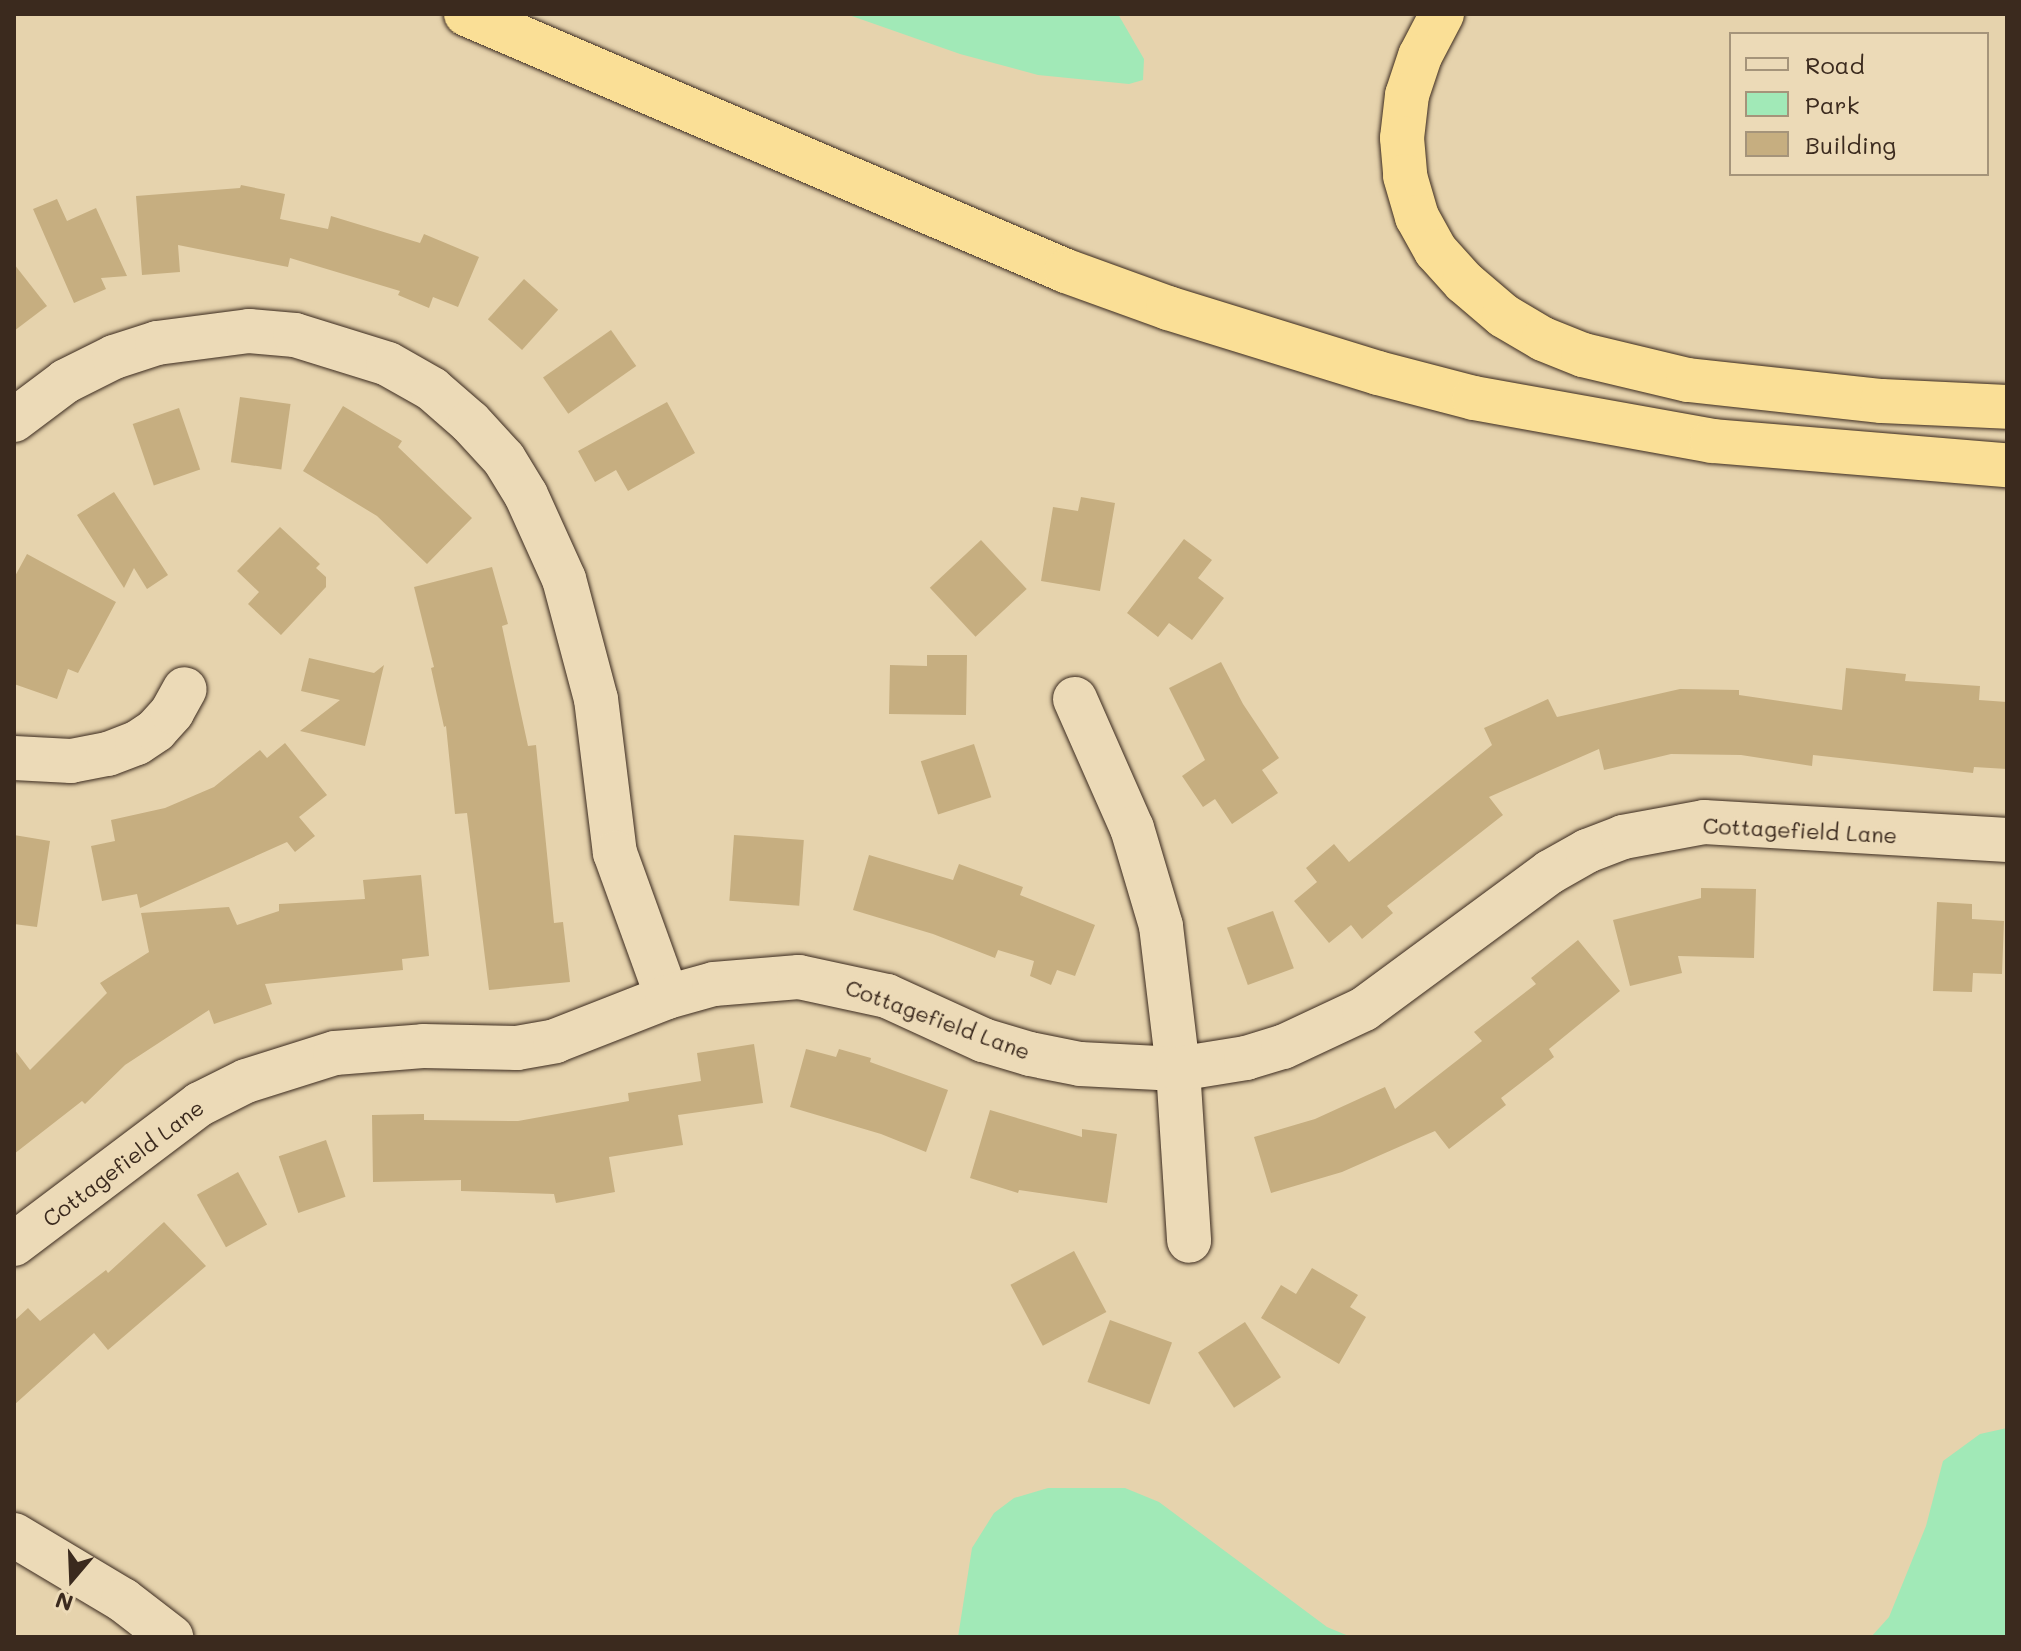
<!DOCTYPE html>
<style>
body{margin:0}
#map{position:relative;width:2021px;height:1651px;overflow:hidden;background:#e6d3ad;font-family:Mali,sans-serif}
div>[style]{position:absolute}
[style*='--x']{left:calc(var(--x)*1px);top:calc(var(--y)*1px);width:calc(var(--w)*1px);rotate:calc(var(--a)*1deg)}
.green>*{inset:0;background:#a1e9b7}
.building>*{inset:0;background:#c6ae80;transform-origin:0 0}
.roads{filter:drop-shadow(0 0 2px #3b2a1e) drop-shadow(0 0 2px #3b2a1e)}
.minor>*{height:44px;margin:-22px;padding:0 22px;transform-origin:22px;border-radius:22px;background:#ecdab7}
.highway>*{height:44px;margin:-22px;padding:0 22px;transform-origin:22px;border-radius:22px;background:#fadf96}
span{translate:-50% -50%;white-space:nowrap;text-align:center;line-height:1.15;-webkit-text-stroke:6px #ecdab7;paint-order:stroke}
.street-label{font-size:22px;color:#3b2a1e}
.frame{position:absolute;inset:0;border:16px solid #3b2a1e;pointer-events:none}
.legend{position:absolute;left:1729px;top:32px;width:260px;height:144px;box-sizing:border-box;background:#ecdab7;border:2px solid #a5947a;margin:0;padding:10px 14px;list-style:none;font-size:24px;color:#3b2a1e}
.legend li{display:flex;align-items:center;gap:16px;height:40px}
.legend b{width:40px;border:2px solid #a5947a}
.north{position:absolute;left:32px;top:1539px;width:80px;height:80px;-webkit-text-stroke:6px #ecdab7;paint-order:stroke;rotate:199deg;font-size:22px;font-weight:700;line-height:32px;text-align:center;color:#3b2a1e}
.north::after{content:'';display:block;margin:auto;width:28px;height:36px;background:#3b2a1e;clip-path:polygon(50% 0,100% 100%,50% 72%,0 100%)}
</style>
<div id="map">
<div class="green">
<div style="clip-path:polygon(846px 14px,1118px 14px,1144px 59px,1143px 80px,1129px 84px,1038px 75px,960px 54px)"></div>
<div style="clip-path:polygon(2007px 1428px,2007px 1637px,1871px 1637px,1889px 1617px,1926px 1526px,1943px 1461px,1980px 1434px)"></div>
<div style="clip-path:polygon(1048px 1488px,1125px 1488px,1159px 1502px,1327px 1627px,1351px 1637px,958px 1637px,972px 1548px,994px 1513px,1014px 1498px)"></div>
</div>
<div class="building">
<div style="clip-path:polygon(241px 185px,285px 194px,280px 219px,328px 229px,331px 216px,420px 243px,424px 234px,479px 257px,458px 307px,433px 297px,429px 308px,398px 295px,400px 291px,290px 258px,288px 267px,178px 245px,180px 272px,142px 275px,136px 196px,240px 188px)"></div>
<div style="clip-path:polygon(57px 199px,67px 221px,96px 208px,127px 276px,101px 278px,106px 289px,74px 303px,33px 209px)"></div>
<div style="clip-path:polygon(14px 264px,47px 306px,14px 331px)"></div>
<div style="left:524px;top:279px;width:46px;height:54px;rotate:42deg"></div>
<div style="left:611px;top:330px;width:44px;height:83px;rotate:55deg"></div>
<div style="left:240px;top:397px;width:51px;height:66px;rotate:8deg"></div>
<div style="clip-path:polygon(667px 402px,695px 453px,628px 491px,616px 470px,595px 482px,578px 451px)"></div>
<div style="clip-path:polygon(343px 406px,402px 441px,398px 447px,472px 518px,427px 564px,377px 516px,303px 471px)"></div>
<div style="left:179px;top:408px;width:65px;height:49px;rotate:71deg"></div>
<div style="clip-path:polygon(114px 492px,168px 575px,147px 589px,134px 568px,124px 588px,77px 515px)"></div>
<div style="clip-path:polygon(1081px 497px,1115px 503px,1100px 591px,1041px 581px,1053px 507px,1078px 511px)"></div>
<div style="clip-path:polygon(280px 527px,320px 564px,316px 568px,326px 577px,326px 587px,281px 635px,248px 604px,259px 592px,237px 571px)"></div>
<div style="clip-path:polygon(1184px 539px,1212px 560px,1198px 578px,1224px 598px,1192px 640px,1169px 623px,1158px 637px,1127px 613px)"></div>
<div style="left:981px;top:540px;width:67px;height:70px;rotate:47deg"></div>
<div style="clip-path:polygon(27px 554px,116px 602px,78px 673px,68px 669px,57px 699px,14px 684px,14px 578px)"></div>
<div style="clip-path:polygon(492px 567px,508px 624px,502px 626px,528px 746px,536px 745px,554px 923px,563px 922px,570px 982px,489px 990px,467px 813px,455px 814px,446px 726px,444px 727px,431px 668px,434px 667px,414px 587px)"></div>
<div style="clip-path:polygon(927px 655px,967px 655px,966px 715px,889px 714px,890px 665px,927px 666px)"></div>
<div style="clip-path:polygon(309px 658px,374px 673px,384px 665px,365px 746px,300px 731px,340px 700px,301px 691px)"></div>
<div style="clip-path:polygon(1221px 662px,1243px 704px,1279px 758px,1262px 770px,1278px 793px,1232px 824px,1215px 799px,1203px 807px,1182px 776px,1205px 760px,1169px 688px)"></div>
<div style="clip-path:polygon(1846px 668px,1906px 674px,1905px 681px,1980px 686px,1979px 700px,2007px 702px,2007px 769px,1974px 767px,1973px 773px,1813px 755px,1812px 766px,1741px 755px,1671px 754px,1604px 770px,1599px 749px,1489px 797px,1503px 815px,1387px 906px,1393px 913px,1362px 939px,1351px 925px,1329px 943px,1294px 901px,1317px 882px,1306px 868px,1334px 844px,1349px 862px,1492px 745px,1484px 728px,1548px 699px,1557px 717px,1680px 689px,1739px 690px,1739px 695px,1842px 710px)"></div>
<div style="clip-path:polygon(285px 743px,327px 795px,299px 817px,315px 836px,295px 852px,287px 842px,140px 908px,137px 894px,102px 901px,91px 846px,115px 841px,111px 820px,165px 808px,214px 787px,260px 750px,267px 758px)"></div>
<div style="left:974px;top:744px;width:56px;height:56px;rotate:72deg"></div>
<div style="clip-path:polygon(14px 835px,50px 841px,37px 927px,14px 924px)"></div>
<div style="left:734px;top:835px;width:70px;height:66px;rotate:4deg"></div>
<div style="clip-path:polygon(869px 855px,953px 880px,959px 864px,1023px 887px,1020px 895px,1095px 925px,1075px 976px,1057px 970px,1051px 985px,1030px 976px,1034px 961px,998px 950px,995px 958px,933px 934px,853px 910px)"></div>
<div style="clip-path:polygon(421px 875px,429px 956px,402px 959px,403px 970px,265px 984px,272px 1004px,214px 1024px,209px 1010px,125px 1065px,85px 1104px,82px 1101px,14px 1154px,14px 1049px,30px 1070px,107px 993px,100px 983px,149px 952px,141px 913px,229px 907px,237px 925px,279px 911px,279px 904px,365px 899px,363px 880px)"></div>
<div style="clip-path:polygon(1701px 888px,1756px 889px,1754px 958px,1678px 956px,1682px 973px,1630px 986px,1613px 920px,1701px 898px)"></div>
<div style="clip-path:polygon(1937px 902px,1972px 904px,1972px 919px,2004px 921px,2002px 974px,1973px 973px,1972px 992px,1933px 991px)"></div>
<div style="left:1273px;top:911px;width:61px;height:49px;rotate:70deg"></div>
<div style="clip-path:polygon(1578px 940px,1620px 991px,1549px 1049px,1554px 1057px,1501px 1098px,1506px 1105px,1449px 1149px,1435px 1131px,1342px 1172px,1271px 1193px,1254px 1137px,1315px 1119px,1385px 1087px,1395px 1109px,1482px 1041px,1474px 1032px,1536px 984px,1531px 978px)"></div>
<div style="clip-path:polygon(754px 1044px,763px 1103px,678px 1115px,683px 1145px,609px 1157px,615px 1192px,556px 1203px,554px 1194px,461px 1191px,461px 1180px,373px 1182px,372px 1115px,424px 1114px,424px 1120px,518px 1121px,629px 1101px,628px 1093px,701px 1081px,697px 1053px)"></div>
<div style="clip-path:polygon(806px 1049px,836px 1057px,839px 1049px,871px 1058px,870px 1062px,948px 1090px,926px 1152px,881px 1134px,790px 1107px)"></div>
<div style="clip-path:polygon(990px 1110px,1082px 1137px,1082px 1129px,1117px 1134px,1107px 1203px,1019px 1190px,1018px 1193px,970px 1178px)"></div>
<div style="left:326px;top:1140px;width:60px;height:50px;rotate:71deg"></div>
<div style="left:238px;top:1172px;width:60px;height:47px;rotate:61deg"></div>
<div style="clip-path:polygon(164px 1222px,206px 1266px,108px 1350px,94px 1333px,14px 1405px,14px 1321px,28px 1308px,40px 1321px,106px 1270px,108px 1273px)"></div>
<div style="left:1074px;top:1251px;width:69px;height:72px;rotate:62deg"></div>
<div style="clip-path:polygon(1312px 1268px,1358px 1295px,1350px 1307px,1366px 1317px,1339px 1364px,1261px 1318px,1281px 1285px,1296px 1294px)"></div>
<div style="left:1110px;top:1320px;width:66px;height:66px;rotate:20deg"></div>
<div style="left:1245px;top:1322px;width:66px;height:56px;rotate:57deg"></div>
</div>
<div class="roads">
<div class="minor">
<div style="--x:14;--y:420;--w:65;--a:-36.9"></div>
<div style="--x:66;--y:381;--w:54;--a:-26.6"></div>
<div style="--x:114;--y:357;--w:45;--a:-18"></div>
<div style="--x:157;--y:343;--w:93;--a:-7.4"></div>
<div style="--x:249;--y:331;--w:46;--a:5"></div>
<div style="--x:295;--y:335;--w:97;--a:17.3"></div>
<div style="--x:388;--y:364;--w:51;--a:29.6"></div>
<div style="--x:432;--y:389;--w:50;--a:41"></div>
<div style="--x:470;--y:422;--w:50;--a:47.4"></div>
<div style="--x:504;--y:459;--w:42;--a:58.6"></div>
<div style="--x:526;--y:495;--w:92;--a:65.7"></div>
<div style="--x:564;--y:579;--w:124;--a:75.1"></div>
<div style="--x:596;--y:699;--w:155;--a:83"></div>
<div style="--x:615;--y:853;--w:153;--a:70.1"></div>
<div style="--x:1075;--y:699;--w:141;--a:66.2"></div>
<div style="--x:1132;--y:828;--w:102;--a:73.5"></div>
<div style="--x:1161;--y:926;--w:144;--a:83.2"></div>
<div style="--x:1178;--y:1069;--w:172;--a:86.3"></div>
<div style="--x:14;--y:758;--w:57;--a:3"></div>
<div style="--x:71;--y:761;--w:38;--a:-11"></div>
<div style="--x:108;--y:754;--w:31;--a:-21"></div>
<div style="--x:137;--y:743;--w:23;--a:-34"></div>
<div style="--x:156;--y:730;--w:24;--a:-48"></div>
<div style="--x:172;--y:712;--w:26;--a:-61"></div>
<div style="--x:14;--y:1244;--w:233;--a:-37"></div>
<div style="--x:200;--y:1104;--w:51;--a:-26.6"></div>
<div style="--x:246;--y:1081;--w:93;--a:-17.5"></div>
<div style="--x:335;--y:1053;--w:88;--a:-4.5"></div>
<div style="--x:423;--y:1046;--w:94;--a:1.2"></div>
<div style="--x:517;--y:1048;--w:39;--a:-10"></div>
<div style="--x:555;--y:1041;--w:120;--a:-21.4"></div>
<div style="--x:667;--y:997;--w:49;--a:-15.5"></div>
<div style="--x:714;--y:984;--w:85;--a:-4.7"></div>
<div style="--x:799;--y:977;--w:90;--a:12.2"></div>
<div style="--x:887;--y:996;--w:106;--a:24.6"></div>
<div style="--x:983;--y:1040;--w:49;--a:16.6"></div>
<div style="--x:1030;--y:1054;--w:51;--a:11.3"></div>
<div style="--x:1080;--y:1064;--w:98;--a:2.9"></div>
<div style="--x:1178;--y:1069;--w:69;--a:-9.2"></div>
<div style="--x:1246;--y:1058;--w:39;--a:-17"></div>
<div style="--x:1283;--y:1047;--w:89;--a:-25.1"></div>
<div style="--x:1364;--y:1009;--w:231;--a:-36.4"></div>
<div style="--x:1550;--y:872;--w:43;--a:-29.6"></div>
<div style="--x:1587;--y:851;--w:39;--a:-21"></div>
<div style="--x:1623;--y:837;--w:82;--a:-10.5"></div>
<div style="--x:1704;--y:822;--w:304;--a:3.4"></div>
<div style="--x:14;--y:1535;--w:127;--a:30.8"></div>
<div style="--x:123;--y:1600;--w:61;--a:37.6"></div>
</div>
<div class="highway">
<div style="--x:466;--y:14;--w:653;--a:23.19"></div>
<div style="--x:1066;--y:271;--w:109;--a:19.9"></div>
<div style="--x:1168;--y:308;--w:220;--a:17.2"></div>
<div style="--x:1378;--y:373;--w:99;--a:14.6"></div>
<div style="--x:1474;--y:398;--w:242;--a:10.2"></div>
<div style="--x:1712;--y:441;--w:296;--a:4.7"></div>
<div style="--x:1442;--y:14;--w:47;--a:117.6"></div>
<div style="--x:1420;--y:56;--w:41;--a:108.4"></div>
<div style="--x:1407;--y:95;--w:43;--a:96.6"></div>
<div style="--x:1402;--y:138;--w:38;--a:85"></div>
<div style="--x:1405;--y:176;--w:43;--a:73.7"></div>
<div style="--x:1417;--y:217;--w:39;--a:61"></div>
<div style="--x:1436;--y:251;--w:42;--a:47.9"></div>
<div style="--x:1464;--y:282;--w:52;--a:40.4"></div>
<div style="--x:1504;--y:316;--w:45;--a:30.5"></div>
<div style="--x:1543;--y:339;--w:43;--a:21.8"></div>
<div style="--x:1583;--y:355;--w:108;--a:13.4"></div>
<div style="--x:1688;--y:380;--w:195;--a:6.2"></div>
<div style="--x:1882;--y:401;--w:125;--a:2.7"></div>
</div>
</div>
<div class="street-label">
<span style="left:1800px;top:830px;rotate:3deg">Cottagefield Lane</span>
<span style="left:938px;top:1019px;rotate:20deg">Cottagefield Lane</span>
<span style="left:123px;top:1163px;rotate:-37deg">Cottagefield Lane</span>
</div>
<div class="frame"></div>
<ul class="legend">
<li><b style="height:10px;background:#ecdab7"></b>Road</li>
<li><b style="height:22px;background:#a1e9b7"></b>Park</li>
<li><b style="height:22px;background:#c6ae80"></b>Building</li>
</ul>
<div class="north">N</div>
</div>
